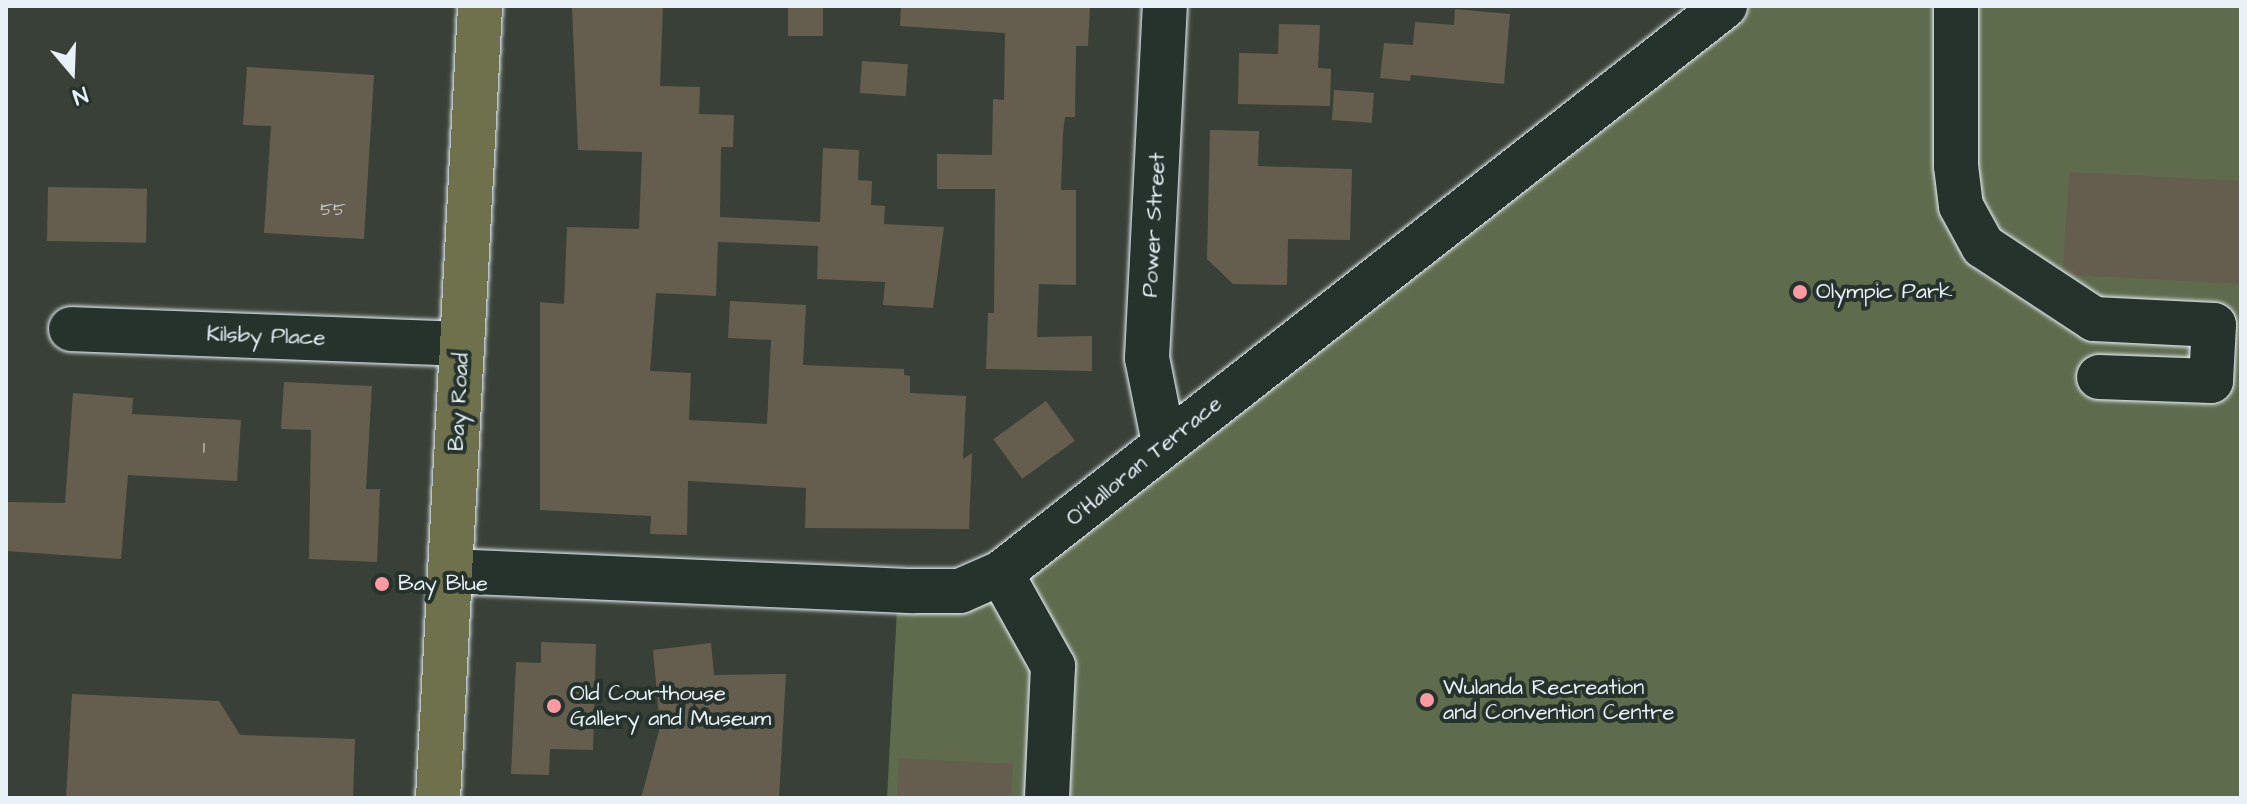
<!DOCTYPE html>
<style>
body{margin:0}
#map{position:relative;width:2247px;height:804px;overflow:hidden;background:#394037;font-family:"Architects Daughter",sans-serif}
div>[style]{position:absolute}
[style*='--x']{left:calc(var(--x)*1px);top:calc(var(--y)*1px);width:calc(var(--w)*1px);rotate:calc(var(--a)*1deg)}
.green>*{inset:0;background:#5e6b4d}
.building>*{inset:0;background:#655e4e;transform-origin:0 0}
.roads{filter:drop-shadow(0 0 2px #e8f1f8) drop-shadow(0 0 2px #e8f1f8)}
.minor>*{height:44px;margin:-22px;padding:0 22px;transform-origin:22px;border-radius:22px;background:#26332d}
.major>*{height:44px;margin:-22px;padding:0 22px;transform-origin:22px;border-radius:22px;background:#6e714b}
.dots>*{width:22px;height:22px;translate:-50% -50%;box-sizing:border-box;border:4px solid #26332d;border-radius:50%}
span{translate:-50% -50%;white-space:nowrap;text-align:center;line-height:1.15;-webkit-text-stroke:8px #26332d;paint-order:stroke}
.number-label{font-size:18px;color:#c7ccce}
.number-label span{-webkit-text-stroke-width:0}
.street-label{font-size:22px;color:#e8f1f8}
.poi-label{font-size:22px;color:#e8f1f8}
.left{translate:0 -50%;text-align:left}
.frame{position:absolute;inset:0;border:8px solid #e8f1f8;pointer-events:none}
.north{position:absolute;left:32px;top:32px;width:80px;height:80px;-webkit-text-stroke:6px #26332d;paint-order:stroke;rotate:161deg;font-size:22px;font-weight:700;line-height:32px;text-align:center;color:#e8f1f8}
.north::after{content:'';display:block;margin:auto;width:28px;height:36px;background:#e8f1f8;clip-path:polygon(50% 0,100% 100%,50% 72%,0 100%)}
</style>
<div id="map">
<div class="green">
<div style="clip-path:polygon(1725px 6px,2241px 6px,2241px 798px,887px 798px,898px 590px,960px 591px)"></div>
</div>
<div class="building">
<div style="clip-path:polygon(572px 6px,663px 6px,660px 86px,700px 87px,699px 114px,734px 115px,733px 147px,721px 147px,720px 217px,820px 222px,823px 148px,859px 150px,858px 180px,872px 181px,871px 205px,885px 206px,884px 224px,944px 227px,933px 308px,883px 305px,885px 282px,817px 279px,818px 246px,718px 242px,716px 296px,656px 293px,650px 371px,691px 373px,689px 420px,767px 424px,771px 340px,728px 338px,730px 301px,806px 305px,803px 365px,904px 369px,904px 375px,910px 376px,910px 393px,966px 396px,963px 459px,972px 453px,969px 529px,805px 528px,806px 488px,688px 481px,687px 535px,650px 534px,651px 516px,540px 510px,540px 302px,564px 304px,567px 227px,639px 229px,642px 152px,578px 150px)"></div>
<div style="left:788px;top:6px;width:35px;height:30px"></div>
<div style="clip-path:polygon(901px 6px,1090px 6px,1088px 46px,1076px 46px,1075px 117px,1065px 117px,1063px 133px,1061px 190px,1076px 190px,1076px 285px,1039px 284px,1037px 337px,1092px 336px,1092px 371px,986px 369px,988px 313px,994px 313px,995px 189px,937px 189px,937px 154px,992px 155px,993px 99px,1004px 100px,1005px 33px,900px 26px)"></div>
<div style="clip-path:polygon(1455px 9px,1510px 14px,1504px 84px,1411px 75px,1410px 81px,1380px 78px,1384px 43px,1413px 45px,1415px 22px,1454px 25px)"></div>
<div style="clip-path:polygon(1279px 24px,1320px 25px,1318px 68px,1331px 69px,1330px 106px,1238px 104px,1239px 53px,1278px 54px)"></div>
<div style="left:862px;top:61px;width:46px;height:32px;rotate:4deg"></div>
<div style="clip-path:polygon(247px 67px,374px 75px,364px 239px,264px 233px,271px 126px,243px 125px)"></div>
<div style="left:1334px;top:90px;width:40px;height:30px;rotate:4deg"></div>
<div style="clip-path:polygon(1210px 130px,1259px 131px,1258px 166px,1352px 169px,1350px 240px,1288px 239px,1287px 285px,1233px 284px,1207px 259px)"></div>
<div style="clip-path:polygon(2069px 172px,2241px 181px,2241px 284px,2073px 275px,2063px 269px)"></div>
<div style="left:48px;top:187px;width:99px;height:54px;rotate:1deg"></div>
<div style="clip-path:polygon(284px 382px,372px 386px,366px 489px,380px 489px,377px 562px,309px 559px,311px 430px,281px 429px)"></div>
<div style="clip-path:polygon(73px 393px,133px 398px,132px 414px,241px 420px,237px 481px,128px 475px,121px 559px,6px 551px,6px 502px,65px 503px)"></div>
<div style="left:1046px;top:401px;width:49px;height:65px;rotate:54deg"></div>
<div style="clip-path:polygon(541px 642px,596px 644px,593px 750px,550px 749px,549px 775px,511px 774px,516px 662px,541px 663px)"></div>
<div style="clip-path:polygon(711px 643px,714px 675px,786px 674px,779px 798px,641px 798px,660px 727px,653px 650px)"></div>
<div style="clip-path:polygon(72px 694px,219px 701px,240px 735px,355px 739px,353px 798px,66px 798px)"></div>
<div style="left:899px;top:758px;width:114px;height:40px;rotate:3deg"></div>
</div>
<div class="roads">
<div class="minor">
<div style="--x:1956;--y:6;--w:160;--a:90"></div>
<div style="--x:1956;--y:166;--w:40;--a:82.9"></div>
<div style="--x:1961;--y:206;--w:46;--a:61.2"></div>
<div style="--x:1983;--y:246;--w:133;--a:33.3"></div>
<div style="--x:2094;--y:319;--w:120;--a:2.9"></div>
<div style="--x:2214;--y:325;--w:56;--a:93.1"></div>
<div style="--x:2211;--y:381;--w:112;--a:-178"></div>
<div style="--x:71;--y:329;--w:391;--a:2.2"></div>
<div style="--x:1164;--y:443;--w:87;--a:-101.3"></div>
<div style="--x:1147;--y:358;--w:352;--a:-87.1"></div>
<div style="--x:450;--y:571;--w:464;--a:2.5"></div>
<div style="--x:914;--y:591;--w:46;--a:0"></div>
<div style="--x:960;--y:591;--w:45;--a:-23.7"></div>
<div style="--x:1001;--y:573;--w:920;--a:-38.07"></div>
<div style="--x:1001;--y:573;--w:107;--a:60.8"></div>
<div style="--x:1053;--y:666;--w:132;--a:92.6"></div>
</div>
<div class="major">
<div style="--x:438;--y:798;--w:793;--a:-86.96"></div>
</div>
</div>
<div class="dots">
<div style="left:1800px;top:292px;background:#ff9aa2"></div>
<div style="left:382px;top:584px;background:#ff9aa2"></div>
<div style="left:1427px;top:700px;background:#ff9aa2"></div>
<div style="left:554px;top:706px;background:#ff9aa2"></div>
</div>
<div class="number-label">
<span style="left:333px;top:210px">55</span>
<span style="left:204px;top:448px">1</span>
</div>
<div class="street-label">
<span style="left:1154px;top:225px;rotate:-87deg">Power Street</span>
<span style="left:266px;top:336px;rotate:2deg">Kilsby Place</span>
<span style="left:459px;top:402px;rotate:-87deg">Bay Road</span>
<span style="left:1144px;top:461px;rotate:-39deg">O'Halloran Terrace</span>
</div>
<div class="poi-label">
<span class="left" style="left:1816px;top:292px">Olympic Park</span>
<span class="left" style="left:398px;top:584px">Bay Blue</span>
<span class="left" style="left:1443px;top:700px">Wulanda Recreation<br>and Convention Centre</span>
<span class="left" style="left:570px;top:706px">Old Courthouse<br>Gallery and Museum</span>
</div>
<div class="frame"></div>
<div class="north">N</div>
</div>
